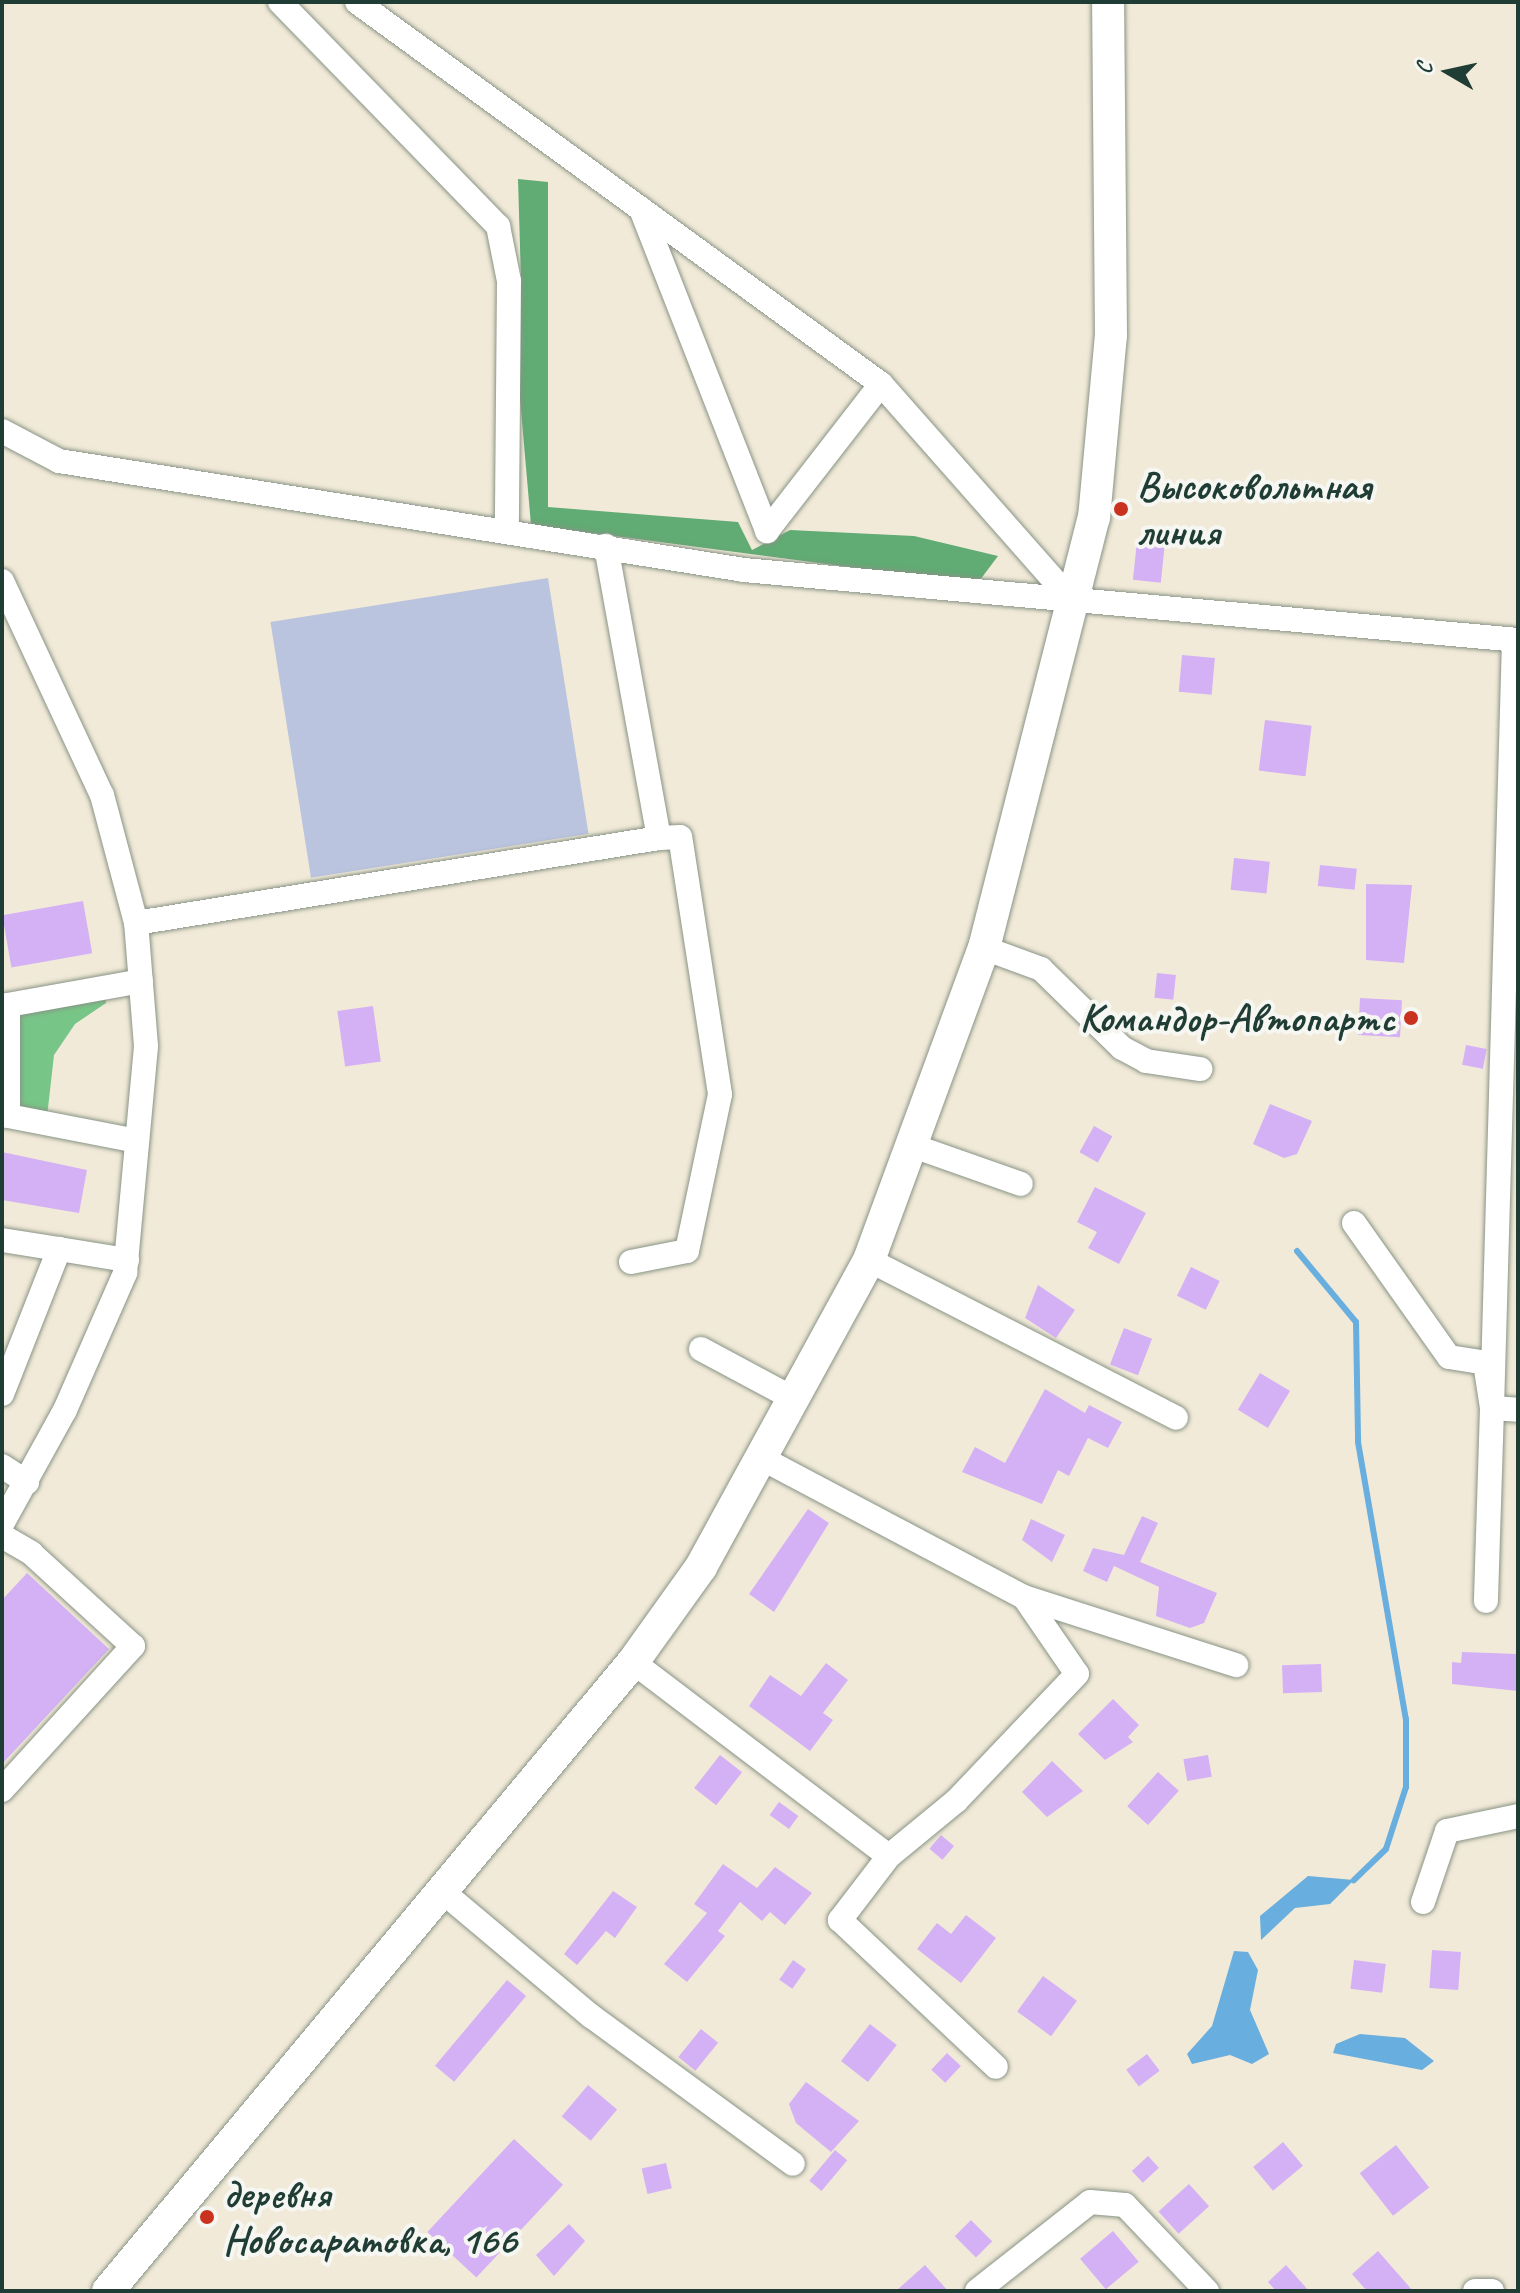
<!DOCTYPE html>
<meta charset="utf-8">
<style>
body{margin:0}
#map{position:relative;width:1520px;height:2293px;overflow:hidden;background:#f2ead8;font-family:Caveat,sans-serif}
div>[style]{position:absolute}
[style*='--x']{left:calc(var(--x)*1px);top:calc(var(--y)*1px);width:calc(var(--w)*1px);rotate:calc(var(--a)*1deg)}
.industrial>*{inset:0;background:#bac4de;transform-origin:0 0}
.green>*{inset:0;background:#77c687}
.forest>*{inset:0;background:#61ab74}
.water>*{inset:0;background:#68aede}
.stream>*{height:6px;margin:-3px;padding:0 3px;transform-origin:3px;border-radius:3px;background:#68aede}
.building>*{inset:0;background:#d4b1f5;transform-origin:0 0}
.roads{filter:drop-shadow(0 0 2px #889486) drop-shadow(0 0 2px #889486)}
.minor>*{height:24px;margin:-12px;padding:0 12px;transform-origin:12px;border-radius:12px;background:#fff}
.major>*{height:32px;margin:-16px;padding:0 16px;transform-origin:16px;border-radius:16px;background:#fff}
.dots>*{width:22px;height:22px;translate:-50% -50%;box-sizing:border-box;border:4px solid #f6f6f2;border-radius:50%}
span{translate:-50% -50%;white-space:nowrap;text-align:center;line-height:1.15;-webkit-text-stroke:8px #f6f6f2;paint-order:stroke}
.poi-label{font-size:40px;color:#1f3d34;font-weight:700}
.left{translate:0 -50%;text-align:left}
.right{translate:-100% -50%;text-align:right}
.frame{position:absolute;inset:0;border:4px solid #1f3d34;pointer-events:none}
.north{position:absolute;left:1408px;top:32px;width:80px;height:80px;-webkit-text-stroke:6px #f6f6f2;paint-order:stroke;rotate:279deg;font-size:22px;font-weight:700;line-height:32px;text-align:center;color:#1f3d34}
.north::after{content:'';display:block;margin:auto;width:28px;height:36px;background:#1f3d34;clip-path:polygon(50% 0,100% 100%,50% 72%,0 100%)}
</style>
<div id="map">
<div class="industrial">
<div style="left:548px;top:578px;width:259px;height:281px;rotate:81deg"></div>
</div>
<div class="green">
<div style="clip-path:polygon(106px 993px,106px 1003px,75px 1024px,54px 1055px,47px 1117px,16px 1109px,15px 1013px)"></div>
</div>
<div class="forest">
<div style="clip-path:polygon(518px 179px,548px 182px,548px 507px,738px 522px,752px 550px,790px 530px,914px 536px,998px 556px,977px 584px,531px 525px,513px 318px,521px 281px)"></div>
</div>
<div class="water">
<div style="clip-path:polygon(1308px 1876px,1354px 1880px,1330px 1904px,1295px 1908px,1261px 1940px,1260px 1916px)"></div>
<div style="clip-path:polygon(1234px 1951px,1248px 1952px,1258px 1970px,1250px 2010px,1269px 2054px,1252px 2064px,1230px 2055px,1192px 2064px,1187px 2054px,1212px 2026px)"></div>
<div style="clip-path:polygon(1360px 2034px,1405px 2038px,1434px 2061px,1422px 2070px,1333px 2053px,1336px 2044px)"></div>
</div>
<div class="stream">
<div style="--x:1297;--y:1251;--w:92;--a:50.3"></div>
<div style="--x:1356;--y:1322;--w:120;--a:89"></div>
<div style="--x:1358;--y:1442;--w:281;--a:80.2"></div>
<div style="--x:1406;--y:1719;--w:68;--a:90"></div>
<div style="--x:1406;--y:1787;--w:65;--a:107.9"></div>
<div style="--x:1386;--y:1849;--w:45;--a:135.9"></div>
</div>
<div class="building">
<div style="left:1137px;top:541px;width:28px;height:39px;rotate:6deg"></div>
<div style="left:1182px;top:655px;width:33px;height:37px;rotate:5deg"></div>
<div style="left:1265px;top:720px;width:47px;height:51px;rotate:7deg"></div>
<div style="left:1234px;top:858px;width:36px;height:32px;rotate:6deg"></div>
<div style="left:1320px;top:865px;width:37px;height:21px;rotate:6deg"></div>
<div style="clip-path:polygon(1366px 884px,1412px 885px,1404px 963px,1366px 960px)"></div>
<div style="left:83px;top:901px;width:53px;height:82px;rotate:80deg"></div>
<div style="left:1157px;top:973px;width:19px;height:25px;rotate:6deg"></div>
<div style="left:1360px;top:998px;width:42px;height:37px;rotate:3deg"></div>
<div style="left:373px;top:1006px;width:56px;height:36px;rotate:82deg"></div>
<div style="left:1466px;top:1045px;width:21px;height:20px;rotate:11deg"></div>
<div style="clip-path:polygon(1270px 1104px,1312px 1121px,1297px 1154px,1284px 1158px,1253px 1144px)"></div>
<div style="left:1094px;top:1126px;width:21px;height:30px;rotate:29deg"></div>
<div style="clip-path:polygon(2px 1152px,87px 1170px,79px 1213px,2px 1200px)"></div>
<div style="clip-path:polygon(1095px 1187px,1146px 1213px,1119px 1264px,1088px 1248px,1097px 1232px,1077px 1222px)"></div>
<div style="left:1191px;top:1267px;width:32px;height:32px;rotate:26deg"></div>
<div style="clip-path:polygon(1038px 1285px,1075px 1310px,1056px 1338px,1025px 1318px)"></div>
<div style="left:1124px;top:1328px;width:30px;height:39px;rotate:21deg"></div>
<div style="left:1260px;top:1373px;width:35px;height:43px;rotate:31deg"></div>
<div style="clip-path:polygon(1045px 1389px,1085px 1413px,1089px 1405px,1122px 1422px,1108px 1448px,1088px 1438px,1069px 1476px,1058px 1470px,1042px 1504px,962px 1472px,975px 1447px,1005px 1463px)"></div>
<div style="clip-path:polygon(808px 1509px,829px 1523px,774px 1612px,749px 1594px)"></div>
<div style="clip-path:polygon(1142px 1516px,1158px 1523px,1140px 1562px,1217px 1593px,1204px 1623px,1190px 1628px,1156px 1616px,1159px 1587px,1114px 1566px,1107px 1582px,1083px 1571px,1093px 1548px,1124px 1555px)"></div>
<div style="clip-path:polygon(1031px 1519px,1065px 1535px,1052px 1562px,1022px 1540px)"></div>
<div style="clip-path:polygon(27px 1573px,109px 1649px,2px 1764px,2px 1600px)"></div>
<div style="clip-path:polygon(1462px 1652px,1518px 1654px,1518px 1691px,1452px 1684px,1452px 1662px,1461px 1663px)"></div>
<div style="clip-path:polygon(826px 1663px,848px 1680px,823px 1713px,833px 1720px,810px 1751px,749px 1706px,770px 1675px,801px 1696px)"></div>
<div style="left:1321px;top:1664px;width:28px;height:39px;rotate:88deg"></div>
<div style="clip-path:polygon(1113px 1699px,1139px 1725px,1128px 1737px,1133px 1742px,1105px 1760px,1078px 1734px)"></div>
<div style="left:720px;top:1755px;width:28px;height:42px;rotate:38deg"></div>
<div style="left:1208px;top:1755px;width:22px;height:25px;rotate:80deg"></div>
<div style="clip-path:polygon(1052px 1761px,1083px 1791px,1047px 1817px,1022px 1792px)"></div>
<div style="left:1158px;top:1772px;width:28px;height:46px;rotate:42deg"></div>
<div style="left:779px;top:1802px;width:24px;height:16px;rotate:36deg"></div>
<div style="left:941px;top:1835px;width:17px;height:18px;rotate:40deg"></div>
<div style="clip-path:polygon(723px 1864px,757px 1888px,775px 1867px,812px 1893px,785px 1925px,770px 1912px,762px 1921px,740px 1902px,718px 1931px,725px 1936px,687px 1982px,664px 1964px,707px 1913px,694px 1904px)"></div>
<div style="clip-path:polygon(613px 1891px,637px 1907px,615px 1938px,606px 1931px,577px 1965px,564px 1954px)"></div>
<div style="clip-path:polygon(966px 1915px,996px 1938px,961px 1983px,917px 1949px,937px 1923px,951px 1934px)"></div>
<div style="left:1432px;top:1950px;width:29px;height:38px;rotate:4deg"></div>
<div style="left:793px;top:1960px;width:16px;height:24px;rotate:35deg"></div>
<div style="left:1354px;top:1960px;width:32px;height:29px;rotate:7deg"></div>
<div style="left:1043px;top:1976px;width:42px;height:44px;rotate:36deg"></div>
<div style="left:507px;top:1980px;width:25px;height:112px;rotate:40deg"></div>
<div style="left:870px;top:2024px;width:34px;height:47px;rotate:38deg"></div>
<div style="left:701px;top:2029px;width:22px;height:36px;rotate:39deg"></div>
<div style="left:947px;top:2053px;width:19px;height:23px;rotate:43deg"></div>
<div style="left:1147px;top:2054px;width:21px;height:26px;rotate:53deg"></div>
<div style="clip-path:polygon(806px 2082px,859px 2121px,831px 2152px,796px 2123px,789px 2104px)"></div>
<div style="left:588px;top:2085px;width:38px;height:41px;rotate:40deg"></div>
<div style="left:514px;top:2139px;width:67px;height:127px;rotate:43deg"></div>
<div style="left:1283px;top:2142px;width:31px;height:39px;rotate:50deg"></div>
<div style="left:1396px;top:2145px;width:54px;height:46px;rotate:52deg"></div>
<div style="left:835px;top:2150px;width:16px;height:40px;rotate:40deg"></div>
<div style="left:1148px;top:2156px;width:16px;height:22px;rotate:47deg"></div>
<div style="left:666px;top:2163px;width:26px;height:25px;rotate:77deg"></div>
<div style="left:1189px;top:2184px;width:30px;height:41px;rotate:48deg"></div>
<div style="left:971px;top:2220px;width:30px;height:23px;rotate:45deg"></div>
<div style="clip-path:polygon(569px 2224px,585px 2241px,554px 2276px,536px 2255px)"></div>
<div style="left:1113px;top:2231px;width:40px;height:43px;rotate:50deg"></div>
<div style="clip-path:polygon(1378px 2251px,1413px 2291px,1367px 2291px,1352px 2274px)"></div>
<div style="clip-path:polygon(925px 2265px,948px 2291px,896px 2291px)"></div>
<div style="clip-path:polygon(1286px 2265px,1309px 2291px,1276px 2291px,1268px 2282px)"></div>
</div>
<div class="roads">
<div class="minor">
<div style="--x:280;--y:2;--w:313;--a:45.8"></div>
<div style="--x:498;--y:226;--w:56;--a:78.7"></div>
<div style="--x:509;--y:281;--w:251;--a:90.5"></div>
<div style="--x:357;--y:2;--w:648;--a:36.09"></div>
<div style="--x:881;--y:384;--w:292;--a:48.6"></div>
<div style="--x:641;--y:209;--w:346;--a:68.6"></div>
<div style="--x:767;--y:531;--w:186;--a:-52.2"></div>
<div style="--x:2;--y:431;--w:64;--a:27.8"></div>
<div style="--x:59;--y:461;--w:694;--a:9.04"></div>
<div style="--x:744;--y:570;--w:777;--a:5.17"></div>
<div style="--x:2;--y:581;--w:236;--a:65"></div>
<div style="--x:102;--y:795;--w:132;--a:75.1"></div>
<div style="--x:136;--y:923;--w:530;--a:-9.23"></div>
<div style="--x:659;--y:838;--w:297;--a:-100.3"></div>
<div style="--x:1514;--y:640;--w:768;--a:91.64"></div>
<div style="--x:1492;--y:1408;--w:26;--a:4"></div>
<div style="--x:984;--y:948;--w:61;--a:20.2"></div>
<div style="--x:1041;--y:969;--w:113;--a:44.3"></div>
<div style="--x:1122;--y:1048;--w:27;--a:28"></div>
<div style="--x:1146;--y:1061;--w:55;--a:8.4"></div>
<div style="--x:137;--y:1141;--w:131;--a:-169"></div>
<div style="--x:8;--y:1116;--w:111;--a:-90"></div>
<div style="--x:8;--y:1005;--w:135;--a:-10.2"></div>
<div style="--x:916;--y:1147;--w:111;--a:19.4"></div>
<div style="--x:1354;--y:1223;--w:164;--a:54.7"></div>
<div style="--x:1449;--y:1357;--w:36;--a:9"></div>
<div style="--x:1485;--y:1363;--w:46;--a:81.2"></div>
<div style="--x:1492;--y:1408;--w:193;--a:91.8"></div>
<div style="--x:2;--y:1240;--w:58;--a:9"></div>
<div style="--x:869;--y:1260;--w:345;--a:27.2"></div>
<div style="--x:631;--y:1262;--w:57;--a:-11.1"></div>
<div style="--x:687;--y:1251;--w:160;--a:-78.1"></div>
<div style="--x:720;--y:1094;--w:260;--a:-98.8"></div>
<div style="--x:680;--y:837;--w:21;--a:177"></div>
<div style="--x:701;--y:1349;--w:108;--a:28.2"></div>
<div style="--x:2;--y:1394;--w:156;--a:-68.5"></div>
<div style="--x:59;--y:1249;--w:69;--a:9.2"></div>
<div style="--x:763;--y:1459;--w:295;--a:27.9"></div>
<div style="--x:1024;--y:1597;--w:93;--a:55.5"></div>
<div style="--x:1077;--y:1674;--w:175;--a:133.6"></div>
<div style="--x:956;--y:1801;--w:87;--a:140.6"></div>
<div style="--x:2;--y:1466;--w:30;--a:33"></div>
<div style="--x:2;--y:1524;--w:130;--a:-61.1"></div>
<div style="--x:65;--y:1410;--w:150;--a:-66.3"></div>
<div style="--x:125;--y:1273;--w:228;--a:-84.7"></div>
<div style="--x:146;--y:1046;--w:123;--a:-94.6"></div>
<div style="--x:2;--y:1536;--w:34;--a:30"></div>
<div style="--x:31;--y:1553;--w:138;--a:42.4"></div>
<div style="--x:133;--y:1646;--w:195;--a:132.3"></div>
<div style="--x:1024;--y:1597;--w:223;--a:17.8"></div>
<div style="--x:633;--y:1662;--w:321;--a:37.2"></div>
<div style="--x:889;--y:1856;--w:81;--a:127.4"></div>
<div style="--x:840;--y:1920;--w:214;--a:43.3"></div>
<div style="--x:443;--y:1892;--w:193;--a:40"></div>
<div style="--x:591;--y:2016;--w:250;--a:36.2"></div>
<div style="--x:1423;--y:1902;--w:75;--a:-71.3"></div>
<div style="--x:1447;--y:1831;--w:73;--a:-11.9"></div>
<div style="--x:977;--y:2291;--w:144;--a:-38.2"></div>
<div style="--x:1090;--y:2202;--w:35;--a:5"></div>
<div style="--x:1125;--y:2205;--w:119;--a:46.4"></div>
<div style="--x:1475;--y:2291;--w:17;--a:0"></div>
</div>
<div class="major">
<div style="--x:108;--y:2291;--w:819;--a:-50.15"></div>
<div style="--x:633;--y:1662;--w:117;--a:-54.4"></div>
<div style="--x:701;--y:1567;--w:350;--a:-61.3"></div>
<div style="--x:869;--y:1260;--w:333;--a:-69.8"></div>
<div style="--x:984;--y:948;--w:444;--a:-75.7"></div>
<div style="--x:1094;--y:518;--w:183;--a:-84.7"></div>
<div style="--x:1111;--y:336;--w:334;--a:-90.5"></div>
</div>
</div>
<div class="dots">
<div style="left:1121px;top:509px;background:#c8321e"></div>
<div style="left:1411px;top:1018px;background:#c8321e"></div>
<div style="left:207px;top:2217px;background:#c8321e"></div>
</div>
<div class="poi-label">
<span class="left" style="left:1137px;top:509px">Высоковольтная<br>линия</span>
<span class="right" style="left:1395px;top:1018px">Командор-Автопартс</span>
<span class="left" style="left:223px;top:2217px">деревня<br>Новосаратовка, 166</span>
</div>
<div class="frame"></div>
<div class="north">С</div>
</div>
